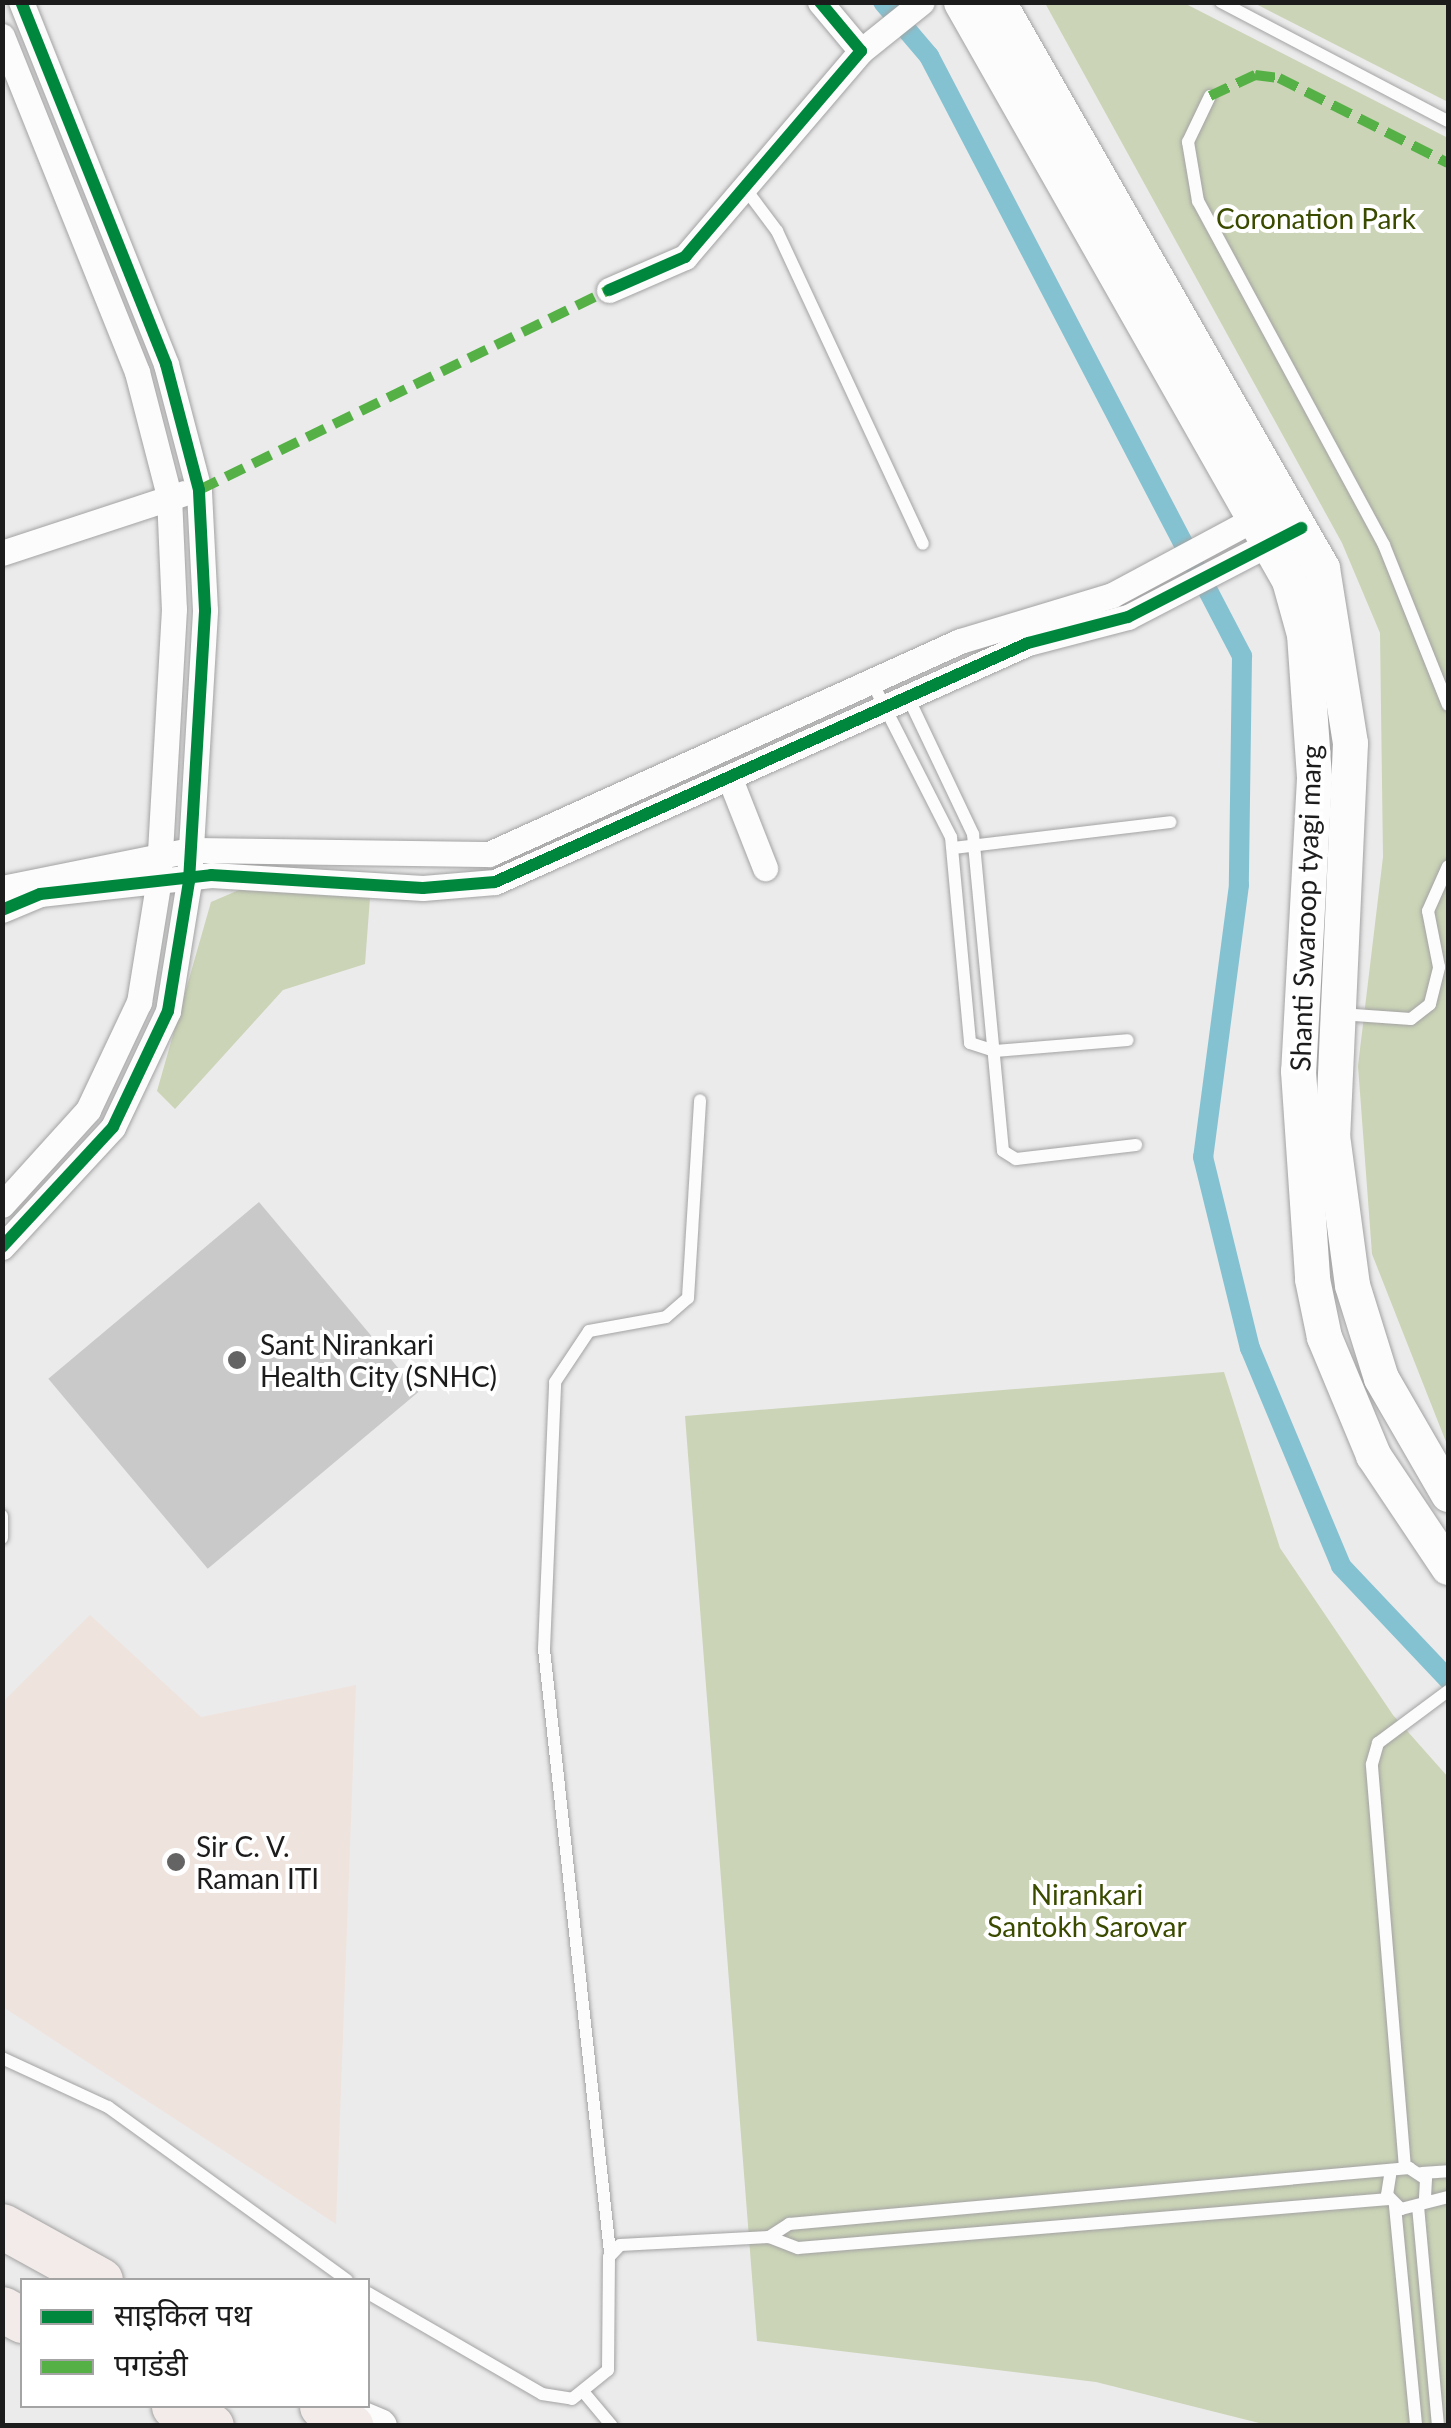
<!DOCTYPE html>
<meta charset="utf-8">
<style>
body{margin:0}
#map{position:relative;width:1451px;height:2428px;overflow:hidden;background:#ebebec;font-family:Lato,"Noto Sans Devanagari",sans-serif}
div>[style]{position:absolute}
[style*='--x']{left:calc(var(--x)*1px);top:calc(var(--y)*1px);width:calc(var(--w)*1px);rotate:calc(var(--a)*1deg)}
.education>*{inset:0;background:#efe3dd}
.green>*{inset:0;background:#cbd4b6}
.canal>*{height:20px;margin:-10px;padding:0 10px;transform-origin:10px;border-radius:10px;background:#85c2d1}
.building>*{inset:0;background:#c9c9ca;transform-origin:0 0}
.roads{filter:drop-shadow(0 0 2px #a3a3a3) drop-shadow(0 0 2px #a3a3a3)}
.lane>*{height:12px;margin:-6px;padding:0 6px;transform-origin:6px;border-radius:6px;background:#fcfcfc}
.street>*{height:25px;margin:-12.5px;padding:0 12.5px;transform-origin:12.5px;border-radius:12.5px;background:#fcfcfc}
.secondary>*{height:35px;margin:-17.5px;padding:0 17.5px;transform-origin:17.5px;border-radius:17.5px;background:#fcfcfc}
.highway>*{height:45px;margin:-22.5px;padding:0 22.5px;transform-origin:22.5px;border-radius:22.5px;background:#f2ebe9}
.quiet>*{height:10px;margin-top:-5px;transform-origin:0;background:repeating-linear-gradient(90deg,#55b145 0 20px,transparent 0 30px)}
.cycleway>*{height:12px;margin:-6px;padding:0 6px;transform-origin:6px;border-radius:6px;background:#00873e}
.dots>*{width:28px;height:28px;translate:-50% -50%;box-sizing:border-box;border:5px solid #fff;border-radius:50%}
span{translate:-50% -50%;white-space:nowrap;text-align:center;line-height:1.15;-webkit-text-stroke:8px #fff;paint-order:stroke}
.park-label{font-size:28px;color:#3a4b00}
.street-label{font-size:28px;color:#1c1c1c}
.poi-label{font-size:28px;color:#1c1c1c}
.left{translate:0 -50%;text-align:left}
.frame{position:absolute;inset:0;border:5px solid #1c1c1c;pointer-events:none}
.legend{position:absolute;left:20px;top:2278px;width:350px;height:130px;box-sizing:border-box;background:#fff;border:2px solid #a4a4a4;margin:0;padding:12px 18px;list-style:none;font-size:30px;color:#1c1c1c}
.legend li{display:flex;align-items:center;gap:20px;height:50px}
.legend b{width:50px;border:2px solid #a4a4a4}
</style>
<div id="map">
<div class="education">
<div style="clip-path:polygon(90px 1615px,201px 1717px,356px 1685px,336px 2224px,3px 2007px,3px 1702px)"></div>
</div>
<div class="green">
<div style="clip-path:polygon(1045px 3px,1184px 3px,1448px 138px,1448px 1447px,1372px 1254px,1358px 1066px,1383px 857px,1380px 633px,1342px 543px)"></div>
<div style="clip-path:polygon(1254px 3px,1448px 3px,1448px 102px)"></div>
<div style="clip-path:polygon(239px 890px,370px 898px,365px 964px,283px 990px,175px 1109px,157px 1091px,211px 902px)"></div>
<div style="clip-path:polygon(1224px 1372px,1280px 1548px,1393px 1715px,1448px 1777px,1448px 2425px,1267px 2425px,1096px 2382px,757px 2341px,685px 1416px)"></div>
</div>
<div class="canal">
<div style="--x:883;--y:2;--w:71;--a:49.6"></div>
<div style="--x:929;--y:56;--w:677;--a:62.45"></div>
<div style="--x:1242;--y:656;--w:229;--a:90.8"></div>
<div style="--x:1239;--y:885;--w:274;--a:97.5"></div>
<div style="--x:1203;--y:1157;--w:197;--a:76.2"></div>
<div style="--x:1250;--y:1348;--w:236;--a:67.3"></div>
<div style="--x:1341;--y:1566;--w:156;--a:46.6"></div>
</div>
<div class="building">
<div style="left:259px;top:1202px;width:248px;height:275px;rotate:50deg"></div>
</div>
<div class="roads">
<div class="lane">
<div style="--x:1221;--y:2;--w:256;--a:27.7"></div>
<div style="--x:1210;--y:96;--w:51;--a:115.6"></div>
<div style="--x:1188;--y:142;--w:60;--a:80.4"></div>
<div style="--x:1198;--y:201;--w:391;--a:61.6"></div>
<div style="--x:1384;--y:545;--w:172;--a:68.2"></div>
<div style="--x:744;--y:187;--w:55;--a:53.1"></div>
<div style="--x:777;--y:231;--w:345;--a:65"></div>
<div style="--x:871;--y:680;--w:176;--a:63"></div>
<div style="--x:951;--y:837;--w:207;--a:84.7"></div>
<div style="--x:970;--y:1043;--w:26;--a:18"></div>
<div style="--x:995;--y:1051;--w:133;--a:-4.7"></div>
<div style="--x:907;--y:695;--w:154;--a:64.6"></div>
<div style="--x:973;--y:834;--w:318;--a:84.6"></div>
<div style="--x:1003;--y:1151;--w:15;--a:32"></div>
<div style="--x:1016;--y:1159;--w:121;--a:-6.7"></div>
<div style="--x:953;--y:848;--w:219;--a:-6.8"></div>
<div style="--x:1340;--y:1014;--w:71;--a:4"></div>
<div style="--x:1411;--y:1019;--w:24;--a:-38"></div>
<div style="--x:1430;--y:1004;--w:38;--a:-76"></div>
<div style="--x:1439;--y:967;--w:57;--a:-101.1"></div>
<div style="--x:1428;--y:911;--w:49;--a:-66"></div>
<div style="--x:2;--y:1516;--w:22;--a:90"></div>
<div style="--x:2;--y:2058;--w:117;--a:24.8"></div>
<div style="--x:108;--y:2107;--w:295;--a:35.9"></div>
<div style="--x:1405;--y:2168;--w:405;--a:-94.7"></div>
<div style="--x:1372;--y:1764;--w:22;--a:-74"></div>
<div style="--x:1378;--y:1743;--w:87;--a:-36.6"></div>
<div style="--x:1422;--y:2173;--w:26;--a:-4"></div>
<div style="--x:1390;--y:2176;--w:19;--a:99"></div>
<div style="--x:1387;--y:2195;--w:20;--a:45"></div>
<div style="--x:1401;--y:2209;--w:49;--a:-14.3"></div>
<div style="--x:1395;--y:2206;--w:221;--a:84.5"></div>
<div style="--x:1418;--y:2206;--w:221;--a:84.8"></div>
<div style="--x:769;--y:2237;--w:24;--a:-33"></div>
<div style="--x:789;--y:2224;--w:623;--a:-5.16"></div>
<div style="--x:1409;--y:2168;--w:20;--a:33"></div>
<div style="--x:1426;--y:2179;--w:21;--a:93"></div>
<div style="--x:610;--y:2252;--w:607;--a:-96.25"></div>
<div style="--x:544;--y:1649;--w:267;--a:-87.6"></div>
<div style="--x:555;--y:1382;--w:61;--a:-56.3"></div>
<div style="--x:589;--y:1331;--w:78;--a:-10.3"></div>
<div style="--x:666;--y:1317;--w:29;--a:-41"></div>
<div style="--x:688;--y:1298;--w:198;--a:-86.5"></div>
<div style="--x:368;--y:2293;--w:201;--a:30.1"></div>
<div style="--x:542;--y:2394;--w:30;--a:9"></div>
<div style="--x:572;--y:2399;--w:46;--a:-38.9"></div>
<div style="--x:608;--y:2370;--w:113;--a:-89.5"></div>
<div style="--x:609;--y:2257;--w:16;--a:-47"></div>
<div style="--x:620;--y:2245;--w:149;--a:-3.1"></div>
<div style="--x:769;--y:2237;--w:31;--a:21"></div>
<div style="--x:798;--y:2248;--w:593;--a:-4.74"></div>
<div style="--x:586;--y:2395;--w:40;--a:50"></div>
</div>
<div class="street">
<div style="--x:2;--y:36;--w:362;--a:68.1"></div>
<div style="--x:137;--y:372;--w:128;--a:75.5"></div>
<div style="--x:169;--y:496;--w:113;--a:87.5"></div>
<div style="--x:174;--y:609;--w:276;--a:93.3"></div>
<div style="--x:158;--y:885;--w:119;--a:99.2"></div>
<div style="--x:139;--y:1002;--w:119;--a:115.3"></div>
<div style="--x:88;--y:1110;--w:128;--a:132.2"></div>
<div style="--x:861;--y:51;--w:78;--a:-38.8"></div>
<div style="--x:609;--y:290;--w:83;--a:-23.5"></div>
<div style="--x:685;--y:257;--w:271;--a:-49.5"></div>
<div style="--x:861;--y:51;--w:64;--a:-129.9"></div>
<div style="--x:2;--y:553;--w:192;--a:-18.2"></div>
<div style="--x:730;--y:779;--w:96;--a:68.5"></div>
<div style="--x:2;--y:888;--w:192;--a:-11.4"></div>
<div style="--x:190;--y:850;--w:299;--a:0.8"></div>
<div style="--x:489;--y:854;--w:517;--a:-24.33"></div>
<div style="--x:960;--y:641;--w:159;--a:-16.8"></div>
<div style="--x:1112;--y:595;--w:176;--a:-28.2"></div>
<div style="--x:2;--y:910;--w:41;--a:-22.8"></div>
<div style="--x:40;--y:894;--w:172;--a:-6.3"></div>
<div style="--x:211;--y:875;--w:212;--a:3.5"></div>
<div style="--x:423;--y:888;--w:72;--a:-4.8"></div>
<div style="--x:495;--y:882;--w:584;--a:-24.15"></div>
<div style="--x:1028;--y:643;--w:103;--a:-14.6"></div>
<div style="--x:1128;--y:617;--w:174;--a:-27.5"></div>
<div style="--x:2;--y:1247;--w:163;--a:-47.2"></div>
<div style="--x:113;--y:1127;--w:128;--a:-64.6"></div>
<div style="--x:168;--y:1011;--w:132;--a:-80.8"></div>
<div style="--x:189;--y:881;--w:271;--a:-86.6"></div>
<div style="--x:205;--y:610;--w:120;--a:-92.9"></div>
<div style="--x:199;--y:490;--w:130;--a:-104.7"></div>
<div style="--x:166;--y:364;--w:390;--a:-111.8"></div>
</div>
<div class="secondary">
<div style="--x:961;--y:2;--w:665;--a:60.43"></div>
<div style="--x:1289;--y:580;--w:56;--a:74.5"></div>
<div style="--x:1304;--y:634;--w:144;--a:86"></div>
<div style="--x:1314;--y:778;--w:293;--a:93.1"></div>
<div style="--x:1298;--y:1071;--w:208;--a:86.1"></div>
<div style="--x:1312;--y:1279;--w:59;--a:78.3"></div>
<div style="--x:1324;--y:1337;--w:128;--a:67.4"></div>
<div style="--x:1373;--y:1455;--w:135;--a:56.2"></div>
<div style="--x:998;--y:2;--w:652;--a:60.21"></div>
<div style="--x:1322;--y:568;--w:177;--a:80.9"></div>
<div style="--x:1350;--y:743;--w:392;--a:92.6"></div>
<div style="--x:1332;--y:1135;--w:151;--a:82.4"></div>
<div style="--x:1352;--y:1285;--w:97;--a:72.7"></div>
<div style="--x:1381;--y:1378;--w:134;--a:60"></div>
<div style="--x:331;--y:2406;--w:52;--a:22.6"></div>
</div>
<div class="highway">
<div style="--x:2;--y:2226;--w:112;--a:28.9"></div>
<div style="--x:2;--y:2309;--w:23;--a:29"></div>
<div style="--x:174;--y:2406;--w:42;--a:28.4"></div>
<div style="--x:322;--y:2406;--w:35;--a:35"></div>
</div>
</div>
<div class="quiet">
<div style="--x:1210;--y:96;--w:50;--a:-25"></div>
<div style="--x:1255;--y:75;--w:24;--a:7"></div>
<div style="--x:1279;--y:78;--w:189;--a:26.7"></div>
<div style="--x:199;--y:490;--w:456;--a:-26"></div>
</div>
<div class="cycleway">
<div style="--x:609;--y:290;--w:83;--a:-23.5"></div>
<div style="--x:685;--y:257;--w:271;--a:-49.5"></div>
<div style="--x:861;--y:51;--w:64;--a:-129.9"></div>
<div style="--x:2;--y:910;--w:41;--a:-22.8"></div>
<div style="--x:40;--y:894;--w:172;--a:-6.3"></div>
<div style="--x:211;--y:875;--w:212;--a:3.5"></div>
<div style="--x:423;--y:888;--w:72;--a:-4.8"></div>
<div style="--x:495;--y:882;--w:584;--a:-24.15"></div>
<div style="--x:1028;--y:643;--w:103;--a:-14.6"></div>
<div style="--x:1128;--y:617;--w:195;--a:-27.2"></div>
<div style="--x:2;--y:1247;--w:163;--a:-47.2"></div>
<div style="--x:113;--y:1127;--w:128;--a:-64.6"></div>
<div style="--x:168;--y:1011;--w:132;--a:-80.8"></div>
<div style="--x:189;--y:881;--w:271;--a:-86.6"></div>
<div style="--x:205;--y:610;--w:120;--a:-92.9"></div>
<div style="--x:199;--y:490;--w:130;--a:-104.7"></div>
<div style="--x:166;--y:364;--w:390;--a:-111.8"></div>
</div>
<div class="dots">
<div style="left:237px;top:1360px;background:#646465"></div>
<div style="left:176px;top:1862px;background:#646465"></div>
</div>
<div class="park-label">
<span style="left:1316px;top:218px">Coronation Park</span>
<span style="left:1087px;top:1910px">Nirankari<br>Santokh Sarovar</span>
</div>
<div class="street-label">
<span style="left:1305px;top:908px;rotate:-88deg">Shanti Swaroop tyagi marg</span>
</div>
<div class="poi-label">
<span class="left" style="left:260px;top:1360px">Sant Nirankari<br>Health City (SNHC)</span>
<span class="left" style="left:196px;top:1862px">Sir C. V.<br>Raman ITI</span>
</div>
<div class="frame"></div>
<ul class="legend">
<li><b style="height:12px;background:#00873e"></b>साइकिल पथ</li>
<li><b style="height:12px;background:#55b145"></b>पगडंडी</li>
</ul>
</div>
